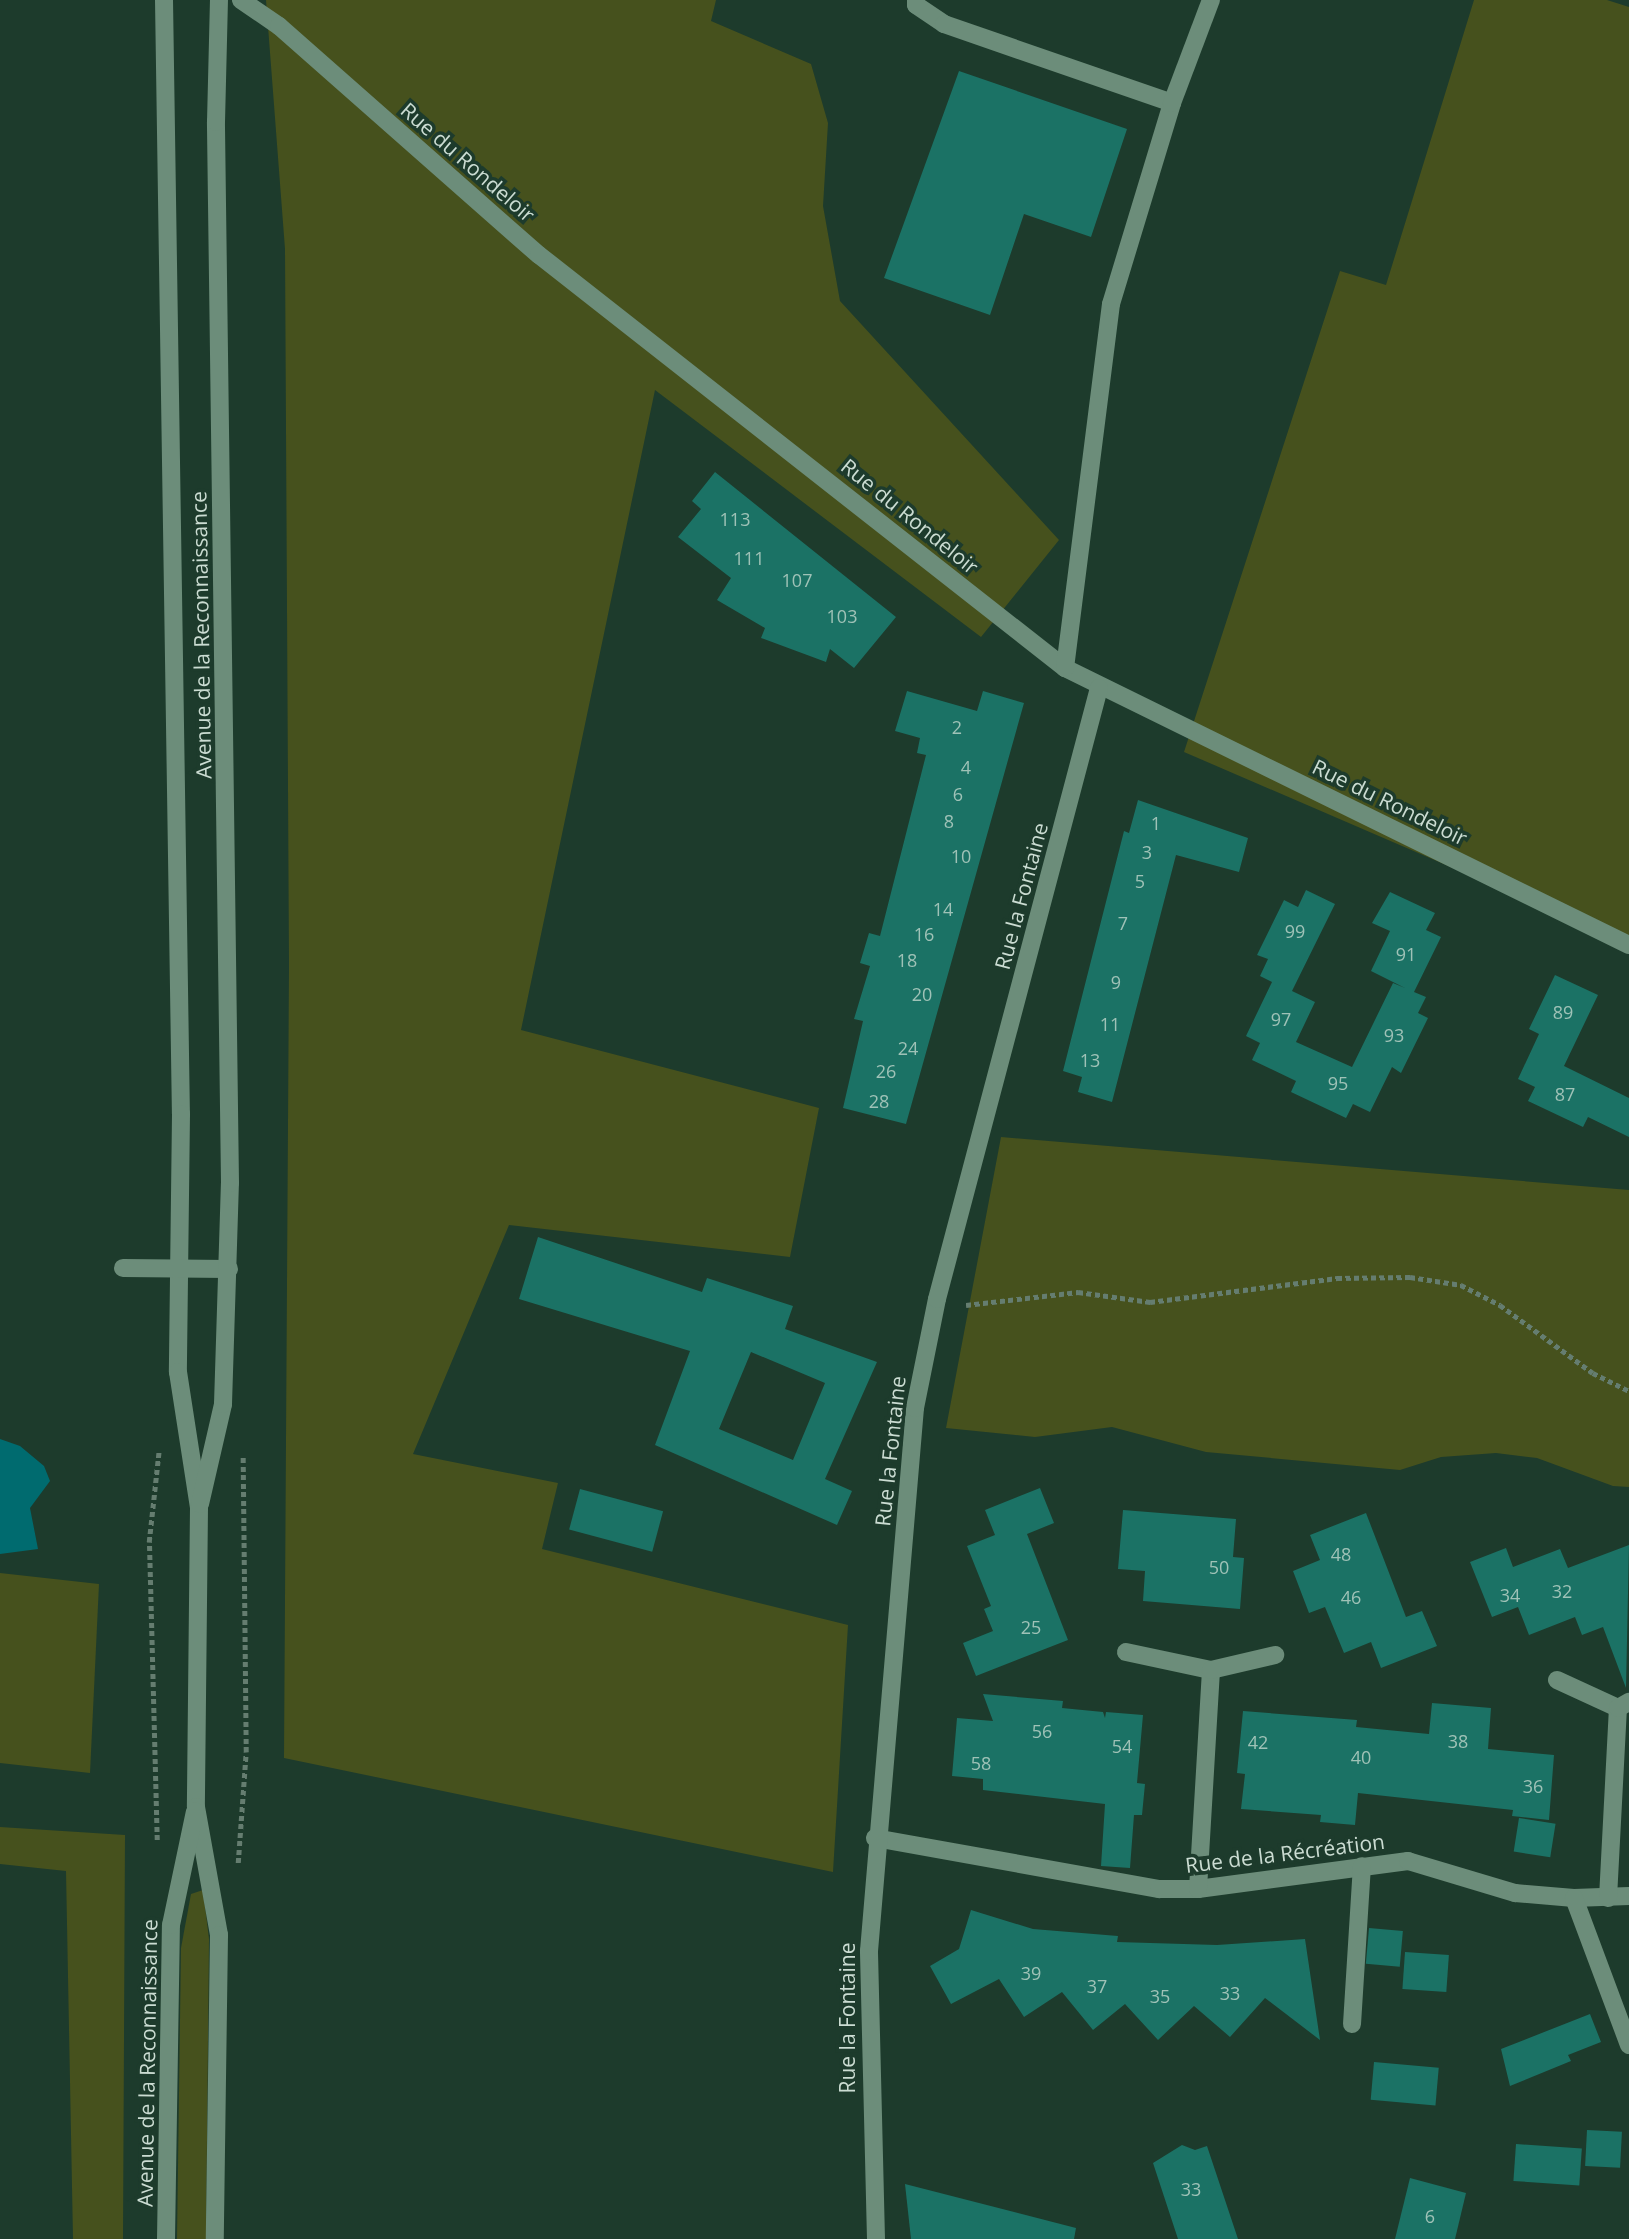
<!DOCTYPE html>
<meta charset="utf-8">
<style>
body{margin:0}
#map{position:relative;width:1629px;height:2239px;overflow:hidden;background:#1d3b2c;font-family:"Open Sans",sans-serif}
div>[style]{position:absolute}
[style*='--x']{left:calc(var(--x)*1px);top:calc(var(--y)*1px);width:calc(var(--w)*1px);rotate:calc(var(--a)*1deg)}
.green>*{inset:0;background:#46511d}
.water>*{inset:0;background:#006b6f}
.building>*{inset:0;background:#1b7265;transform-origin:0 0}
.path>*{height:4.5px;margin-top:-2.25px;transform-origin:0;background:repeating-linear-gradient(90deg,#657d70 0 5px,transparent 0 8.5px)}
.minor>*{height:18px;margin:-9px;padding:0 9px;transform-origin:9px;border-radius:9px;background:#6c8d7a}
span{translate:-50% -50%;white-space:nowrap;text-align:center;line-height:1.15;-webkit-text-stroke:7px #1d3b2c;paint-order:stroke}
.number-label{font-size:18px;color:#9fc2b7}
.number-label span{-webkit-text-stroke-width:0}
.street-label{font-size:21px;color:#cbdcd2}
</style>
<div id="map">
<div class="green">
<div style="clip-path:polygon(266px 0,716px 0,711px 21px,811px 64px,828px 123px,823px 206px,840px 301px,1059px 540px,981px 637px,655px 390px,521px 1030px,819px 1108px,790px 1257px,509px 1225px,413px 1454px,558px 1483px,542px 1549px,848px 1625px,833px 1872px,284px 1758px,289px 966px,285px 249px)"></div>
<div style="clip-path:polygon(1474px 0,1607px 0,1629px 7px,1629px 944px,1184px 752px,1340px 271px,1386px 285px)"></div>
<div style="clip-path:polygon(1001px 1137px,1629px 1190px,1629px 1487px,1613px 1486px,1537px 1458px,1496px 1453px,1441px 1457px,1400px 1470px,1206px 1452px,1112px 1427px,1035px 1437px,946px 1428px)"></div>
<div style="clip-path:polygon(0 1573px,99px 1584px,90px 1773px,0 1763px)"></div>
<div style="clip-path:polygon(0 1827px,125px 1835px,123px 2239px,73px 2239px,66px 1871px,0 1864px)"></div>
<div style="clip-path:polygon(203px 1890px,209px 1939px,206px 2239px,177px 2239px,181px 1948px,191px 1894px)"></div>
</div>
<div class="water">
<div style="clip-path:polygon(0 1439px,20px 1446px,44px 1466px,50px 1481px,30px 1508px,38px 1549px,0 1554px)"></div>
</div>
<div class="building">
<div style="clip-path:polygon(959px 71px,1127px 129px,1091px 237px,1024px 214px,990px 315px,884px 278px)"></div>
<div style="clip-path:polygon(715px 472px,896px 617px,854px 668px,830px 649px,826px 662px,761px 638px,765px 628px,717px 600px,731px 578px,678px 537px,701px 509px,692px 501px)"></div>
<div style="clip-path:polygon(907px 691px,977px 711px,983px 691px,1024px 703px,906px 1124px,843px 1108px,863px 1021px,854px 1019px,870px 966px,860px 963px,869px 933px,880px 936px,926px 755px,917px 753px,920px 738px,895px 731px)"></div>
<div style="clip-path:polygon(1138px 800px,1248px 838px,1239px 872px,1176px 855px,1112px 1102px,1078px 1092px,1082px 1077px,1063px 1071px,1124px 831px,1129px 833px)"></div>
<div style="clip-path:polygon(1306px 890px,1335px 904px,1292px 991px,1315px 1002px,1296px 1042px,1352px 1067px,1393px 983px,1405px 988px,1371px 971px,1390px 931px,1372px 923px,1390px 892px,1435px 913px,1426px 930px,1441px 937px,1414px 992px,1426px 997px,1418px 1013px,1428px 1018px,1401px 1073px,1392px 1067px,1370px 1112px,1353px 1104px,1346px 1118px,1291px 1092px,1296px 1081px,1252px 1060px,1260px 1043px,1246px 1036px,1272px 982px,1260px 976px,1268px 959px,1257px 955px,1284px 900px,1298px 907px)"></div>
<div style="clip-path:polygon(1555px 975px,1598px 995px,1564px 1066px,1629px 1098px,1629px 1137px,1588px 1117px,1583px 1127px,1528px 1101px,1535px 1087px,1518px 1079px,1539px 1034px,1529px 1029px)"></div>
<div style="clip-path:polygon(evenodd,538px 1237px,702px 1292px,707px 1278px,793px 1306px,785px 1329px,877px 1362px,825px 1479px,852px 1491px,837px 1525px,655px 1445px,690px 1351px,519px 1299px,538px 1237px,751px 1352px,825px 1383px,793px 1460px,719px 1429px,751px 1352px)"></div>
<div style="clip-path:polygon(1040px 1488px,1054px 1523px,1027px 1534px,1068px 1640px,976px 1676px,963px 1643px,993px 1631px,984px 1609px,991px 1606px,967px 1546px,995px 1535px,985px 1510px)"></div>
<div style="left:580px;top:1489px;width:86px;height:42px;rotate:15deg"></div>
<div style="clip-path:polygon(1123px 1510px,1236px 1519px,1233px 1557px,1244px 1558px,1240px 1609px,1143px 1601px,1145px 1571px,1118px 1569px)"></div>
<div style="clip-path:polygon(1366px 1513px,1406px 1617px,1422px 1611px,1437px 1646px,1381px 1668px,1371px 1642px,1344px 1653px,1325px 1607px,1309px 1613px,1293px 1571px,1320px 1560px,1310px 1535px)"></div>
<div style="clip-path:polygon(1629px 1545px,1626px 1688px,1603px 1627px,1582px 1635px,1575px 1617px,1529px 1635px,1518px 1607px,1492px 1617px,1470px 1562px,1506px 1548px,1513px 1567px,1560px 1549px,1568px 1568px)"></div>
<div style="clip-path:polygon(983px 1694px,1063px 1701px,1062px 1708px,1103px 1712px,1105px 1718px,1106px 1712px,1143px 1715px,1137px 1783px,1145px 1784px,1142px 1815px,1134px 1815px,1130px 1868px,1101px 1866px,1105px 1804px,983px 1790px,983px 1779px,952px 1776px,957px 1718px,993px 1721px)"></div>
<div style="clip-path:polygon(1432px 1703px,1491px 1708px,1488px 1749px,1554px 1755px,1549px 1820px,1512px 1816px,1513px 1810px,1358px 1793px,1355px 1825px,1320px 1822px,1321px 1815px,1241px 1809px,1245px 1774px,1237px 1773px,1243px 1711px,1357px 1720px,1356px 1727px,1429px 1734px)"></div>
<div style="left:1519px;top:1818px;width:37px;height:34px;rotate:9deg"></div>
<div style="clip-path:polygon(971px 1910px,1033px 1929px,1118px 1936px,1117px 1942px,1217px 1945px,1305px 1939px,1320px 2040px,1265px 1998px,1230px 2037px,1194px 2006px,1158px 2040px,1125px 2004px,1093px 2030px,1062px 1992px,1024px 2017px,999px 1979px,951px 2004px,930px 1966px,959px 1949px)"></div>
<div style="left:1369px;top:1928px;width:34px;height:36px;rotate:5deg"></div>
<div style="left:1405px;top:1952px;width:44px;height:37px;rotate:4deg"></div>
<div style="clip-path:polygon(1590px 2014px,1601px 2042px,1568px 2055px,1571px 2061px,1510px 2086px,1501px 2049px)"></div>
<div style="left:1374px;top:2062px;width:65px;height:38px;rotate:5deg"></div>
<div style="left:1587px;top:2130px;width:35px;height:36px;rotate:3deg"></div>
<div style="left:1516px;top:2144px;width:66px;height:37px;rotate:4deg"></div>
<div style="clip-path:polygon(1182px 2145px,1195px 2150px,1207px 2146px,1238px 2239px,1178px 2239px,1153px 2163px)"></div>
<div style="clip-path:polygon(1410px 2178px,1466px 2193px,1455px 2239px,1395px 2239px)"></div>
<div style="clip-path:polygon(905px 2184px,1076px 2228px,1074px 2239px,911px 2239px)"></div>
</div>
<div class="path">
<div style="--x:966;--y:1305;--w:113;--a:-6.6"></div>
<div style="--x:1078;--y:1292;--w:73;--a:7.9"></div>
<div style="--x:1150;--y:1302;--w:189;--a:-7.3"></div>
<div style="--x:1337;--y:1278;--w:73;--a:-0.8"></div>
<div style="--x:1410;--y:1277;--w:52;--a:8.9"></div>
<div style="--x:1461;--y:1285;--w:44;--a:27.1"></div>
<div style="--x:1500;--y:1305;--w:115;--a:36.2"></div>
<div style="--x:1593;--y:1373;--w:40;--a:26.6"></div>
<div style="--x:157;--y:1840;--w:298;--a:-91.5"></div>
<div style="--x:149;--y:1542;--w:93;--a:-83.8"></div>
<div style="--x:238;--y:1863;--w:111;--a:-85.9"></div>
<div style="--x:246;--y:1752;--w:296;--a:-90.6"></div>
</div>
<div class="minor">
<div style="--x:164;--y:0;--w:1114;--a:89.13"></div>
<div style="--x:181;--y:1114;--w:258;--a:90.7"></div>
<div style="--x:178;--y:1372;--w:137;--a:81.2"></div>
<div style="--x:199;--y:1507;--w:300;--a:90.6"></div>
<div style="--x:196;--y:1807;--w:130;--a:79.8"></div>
<div style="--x:219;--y:1935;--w:304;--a:90.8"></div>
<div style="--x:241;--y:0;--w:46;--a:34.4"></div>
<div style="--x:279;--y:26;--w:346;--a:41.4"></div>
<div style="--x:539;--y:255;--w:669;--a:38.14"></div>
<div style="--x:1065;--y:668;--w:628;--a:26.16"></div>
<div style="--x:916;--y:0;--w:5;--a:90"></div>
<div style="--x:916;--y:5;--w:34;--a:34"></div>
<div style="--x:944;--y:24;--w:241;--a:19.1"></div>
<div style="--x:1065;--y:668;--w:367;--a:-82.8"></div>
<div style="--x:1111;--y:304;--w:210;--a:-73.1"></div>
<div style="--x:1172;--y:103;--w:110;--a:-69.3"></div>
<div style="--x:123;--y:1268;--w:106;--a:0.5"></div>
<div style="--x:200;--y:1504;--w:103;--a:-77"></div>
<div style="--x:223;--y:1404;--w:221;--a:-88.2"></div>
<div style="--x:230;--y:1183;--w:1061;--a:-90.76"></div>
<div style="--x:216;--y:122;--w:122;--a:-88.6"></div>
<div style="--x:1126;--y:1652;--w:87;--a:12"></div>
<div style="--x:1557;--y:1680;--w:67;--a:24.7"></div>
<div style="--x:875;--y:1838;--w:289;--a:10.2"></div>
<div style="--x:1159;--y:1889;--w:39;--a:0"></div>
<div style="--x:1198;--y:1889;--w:212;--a:-7.6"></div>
<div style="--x:1408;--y:1861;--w:112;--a:16.7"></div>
<div style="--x:1515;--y:1893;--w:59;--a:4.8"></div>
<div style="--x:1574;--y:1898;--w:55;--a:-2.1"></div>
<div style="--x:1198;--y:1889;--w:219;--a:-86.6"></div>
<div style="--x:1211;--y:1670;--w:66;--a:-13.2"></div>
<div style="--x:1574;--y:1898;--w:157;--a:69.5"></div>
<div style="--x:1608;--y:1898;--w:190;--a:-87"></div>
<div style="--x:1618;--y:1708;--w:13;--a:-29"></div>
<div style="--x:1352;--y:2024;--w:158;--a:-86.4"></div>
<div style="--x:166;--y:2239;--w:314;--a:-89.1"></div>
<div style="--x:171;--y:1925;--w:116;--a:-78.1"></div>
<div style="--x:876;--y:2239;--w:288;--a:-91.4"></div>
<div style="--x:869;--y:1951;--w:545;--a:-85.16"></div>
<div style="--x:915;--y:1408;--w:111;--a:-78.6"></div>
<div style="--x:937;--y:1299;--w:632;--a:-75.15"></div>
</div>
<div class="number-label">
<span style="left:735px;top:519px">113</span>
<span style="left:749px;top:558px">111</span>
<span style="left:797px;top:580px">107</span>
<span style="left:842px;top:616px">103</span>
<span style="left:957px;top:727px">2</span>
<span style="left:966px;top:767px">4</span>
<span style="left:958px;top:794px">6</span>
<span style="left:949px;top:821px">8</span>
<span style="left:1156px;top:823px">1</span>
<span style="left:1147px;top:852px">3</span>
<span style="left:961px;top:856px">10</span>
<span style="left:1140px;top:881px">5</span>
<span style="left:943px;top:909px">14</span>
<span style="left:1123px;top:923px">7</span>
<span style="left:1295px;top:931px">99</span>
<span style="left:924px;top:934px">16</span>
<span style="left:1406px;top:954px">91</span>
<span style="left:907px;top:960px">18</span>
<span style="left:1116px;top:982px">9</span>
<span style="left:922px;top:994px">20</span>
<span style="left:1563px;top:1012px">89</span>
<span style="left:1281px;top:1019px">97</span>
<span style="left:1110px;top:1024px">11</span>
<span style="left:1394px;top:1035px">93</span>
<span style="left:908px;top:1048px">24</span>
<span style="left:1090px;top:1060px">13</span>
<span style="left:886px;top:1071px">26</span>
<span style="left:1338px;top:1083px">95</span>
<span style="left:1565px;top:1094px">87</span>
<span style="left:879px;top:1101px">28</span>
<span style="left:1341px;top:1554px">48</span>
<span style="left:1219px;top:1567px">50</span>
<span style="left:1562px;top:1591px">32</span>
<span style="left:1510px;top:1595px">34</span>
<span style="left:1351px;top:1597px">46</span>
<span style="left:1031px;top:1627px">25</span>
<span style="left:1042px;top:1731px">56</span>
<span style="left:1458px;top:1741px">38</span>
<span style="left:1258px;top:1742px">42</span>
<span style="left:1122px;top:1746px">54</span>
<span style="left:1361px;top:1757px">40</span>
<span style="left:981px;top:1763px">58</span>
<span style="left:1533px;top:1786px">36</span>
<span style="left:1031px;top:1973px">39</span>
<span style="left:1097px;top:1986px">37</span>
<span style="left:1230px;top:1993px">33</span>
<span style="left:1160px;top:1996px">35</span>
<span style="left:1191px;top:2189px">33</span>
<span style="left:1430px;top:2216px">6</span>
</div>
<div class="street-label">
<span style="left:468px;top:162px;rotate:41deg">Rue du Rondeloir</span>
<span style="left:910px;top:516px;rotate:39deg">Rue du Rondeloir</span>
<span style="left:201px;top:635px;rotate:-91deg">Avenue de la Reconnaissance</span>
<span style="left:1390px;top:802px;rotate:26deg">Rue du Rondeloir</span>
<span style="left:1021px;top:896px;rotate:-75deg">Rue la Fontaine</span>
<span style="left:890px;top:1451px;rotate:-84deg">Rue la Fontaine</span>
<span style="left:1285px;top:1853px;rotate:-7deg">Rue de la Récréation</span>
<span style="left:847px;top:2018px;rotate:-90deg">Rue la Fontaine</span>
<span style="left:147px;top:2063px;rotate:-89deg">Avenue de la Reconnaissance</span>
</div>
</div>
